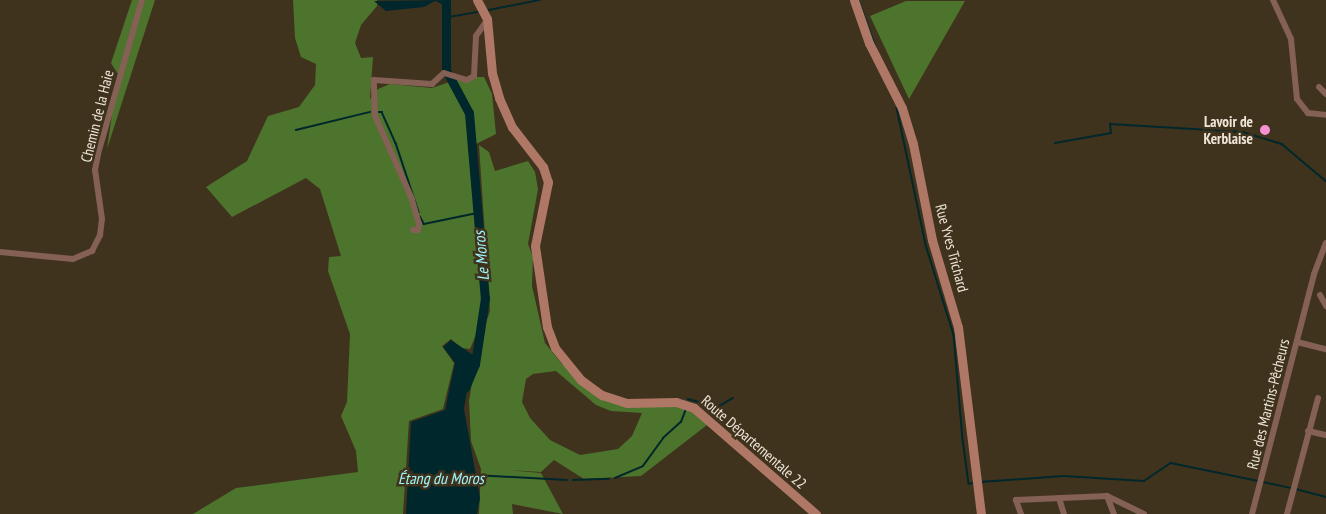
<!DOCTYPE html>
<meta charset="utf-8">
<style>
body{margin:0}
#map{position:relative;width:1326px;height:514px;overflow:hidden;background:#40331d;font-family:"PT Sans Narrow",sans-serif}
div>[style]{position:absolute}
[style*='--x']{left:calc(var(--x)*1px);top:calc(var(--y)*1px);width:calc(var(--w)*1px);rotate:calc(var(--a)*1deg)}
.forest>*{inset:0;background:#4c742d}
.water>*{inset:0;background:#00272b}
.stream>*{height:1.5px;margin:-0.75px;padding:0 0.75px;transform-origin:0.75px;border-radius:0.75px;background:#00272b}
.river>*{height:9px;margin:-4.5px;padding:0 4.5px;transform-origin:4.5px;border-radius:4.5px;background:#00272b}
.street>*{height:6px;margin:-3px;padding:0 3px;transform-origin:3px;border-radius:3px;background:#846055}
.secondary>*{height:9px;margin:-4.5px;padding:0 4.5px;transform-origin:4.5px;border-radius:4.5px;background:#af7766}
.dots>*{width:16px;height:16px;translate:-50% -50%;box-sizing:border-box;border:3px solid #40331d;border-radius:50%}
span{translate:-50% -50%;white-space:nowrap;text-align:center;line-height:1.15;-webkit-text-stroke:5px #40331d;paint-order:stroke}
.street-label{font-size:15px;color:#eee6d9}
.poi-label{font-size:15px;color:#eee6d9;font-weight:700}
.right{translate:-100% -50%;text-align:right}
.water-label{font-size:16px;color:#9ff6fe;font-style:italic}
</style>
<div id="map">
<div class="forest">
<div style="clip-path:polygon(132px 0,155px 0,107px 149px,118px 74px,111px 63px)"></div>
<div style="clip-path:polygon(293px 0,377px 0,377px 6px,361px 25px,355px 43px,361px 58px,373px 57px,370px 99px,378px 89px,390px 84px,432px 88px,464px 77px,484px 77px,492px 94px,496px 134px,468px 148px,478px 207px,477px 247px,485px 313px,470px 349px,461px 348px,451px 339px,442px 346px,454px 363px,443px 409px,409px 421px,403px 514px,193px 514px,236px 488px,358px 472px,356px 451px,341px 416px,347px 402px,350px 334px,328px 271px,329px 257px,341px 256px,320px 189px,306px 178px,232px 217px,206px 187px,247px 161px,268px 116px,299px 107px,315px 85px,316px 64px,301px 57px,295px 38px)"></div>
<div style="clip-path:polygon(906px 1px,965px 1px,909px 99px,870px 16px)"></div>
<div style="clip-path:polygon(evenodd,479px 145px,489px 152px,495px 171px,528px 161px,535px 172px,538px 189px,528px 244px,533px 257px,532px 286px,545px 343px,561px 363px,605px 399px,684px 402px,707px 425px,641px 476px,584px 479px,554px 460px,541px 472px,508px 470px,541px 473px,563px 514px,512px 504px,513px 514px,479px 514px,481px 469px,471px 441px,469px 401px,478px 345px,490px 311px,479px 145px,556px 371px,596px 405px,611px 411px,642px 413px,632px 436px,618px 449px,580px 455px,550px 440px,530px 418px,522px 402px,526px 379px,533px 374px,556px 371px)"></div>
</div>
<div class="water">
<div style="clip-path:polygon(449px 0,449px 7px,435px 1px,424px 7px,386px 11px,374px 1px)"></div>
<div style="clip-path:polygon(451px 340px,473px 355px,464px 409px,480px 498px,477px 514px,406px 514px,411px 422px,445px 410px,455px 363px,443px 347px)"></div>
</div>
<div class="stream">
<div style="--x:859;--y:0;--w:53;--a:70.2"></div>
<div style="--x:489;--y:10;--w:52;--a:-11.1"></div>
<div style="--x:449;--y:17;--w:29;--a:-10"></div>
<div style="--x:897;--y:108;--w:140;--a:78"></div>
<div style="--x:926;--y:245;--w:94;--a:72.7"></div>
<div style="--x:954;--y:335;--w:104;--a:85.1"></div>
<div style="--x:963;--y:439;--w:45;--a:82.4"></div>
<div style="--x:969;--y:484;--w:4;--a:-14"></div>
<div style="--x:379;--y:112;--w:3;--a:0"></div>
<div style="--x:382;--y:112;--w:34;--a:66"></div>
<div style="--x:396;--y:143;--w:73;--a:71.6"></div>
<div style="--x:296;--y:130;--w:76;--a:-13.7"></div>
<div style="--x:1055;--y:143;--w:57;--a:-10.1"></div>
<div style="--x:1111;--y:133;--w:9;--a:-96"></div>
<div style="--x:1110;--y:124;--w:133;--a:3.4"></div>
<div style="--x:1243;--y:132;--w:41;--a:17.1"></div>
<div style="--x:1282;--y:144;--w:57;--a:40.1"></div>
<div style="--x:420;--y:216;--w:9;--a:63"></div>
<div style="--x:424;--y:224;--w:54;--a:-11.7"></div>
<div style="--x:688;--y:399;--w:31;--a:15"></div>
<div style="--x:718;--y:407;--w:17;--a:-31"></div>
<div style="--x:475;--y:475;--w:92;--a:3.1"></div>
<div style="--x:615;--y:478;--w:30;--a:-23"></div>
<div style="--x:643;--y:466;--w:34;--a:-54"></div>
<div style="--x:663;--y:438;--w:24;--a:-42"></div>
<div style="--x:681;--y:422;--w:14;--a:-69"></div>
<div style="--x:573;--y:480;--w:36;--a:-2"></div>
<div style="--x:980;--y:482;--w:84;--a:-4.1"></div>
<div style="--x:1064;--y:476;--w:80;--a:3.6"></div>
<div style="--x:1144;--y:481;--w:32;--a:-34"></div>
<div style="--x:1171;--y:463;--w:90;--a:11.6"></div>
<div style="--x:1263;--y:482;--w:29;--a:12"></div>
<div style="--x:1296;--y:489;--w:31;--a:15"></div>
</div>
<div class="river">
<div style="--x:446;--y:0;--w:70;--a:90"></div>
<div style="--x:446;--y:70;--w:49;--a:61.9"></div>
<div style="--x:469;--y:113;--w:186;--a:85.1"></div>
<div style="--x:485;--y:298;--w:67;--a:98.6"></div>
<div style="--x:475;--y:364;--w:26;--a:113"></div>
</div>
<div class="street">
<div style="--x:1273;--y:0;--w:43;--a:65.2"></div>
<div style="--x:1291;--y:39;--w:60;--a:84.3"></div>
<div style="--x:1297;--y:99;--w:18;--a:52"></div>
<div style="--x:1308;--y:113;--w:18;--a:6"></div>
<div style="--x:1319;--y:87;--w:10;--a:45"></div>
<div style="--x:413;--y:230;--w:5;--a:0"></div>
<div style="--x:418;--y:230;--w:6;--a:-81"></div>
<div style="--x:419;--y:224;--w:26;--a:-106"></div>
<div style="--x:412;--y:199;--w:91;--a:-114"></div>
<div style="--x:375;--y:116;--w:36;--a:-92"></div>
<div style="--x:374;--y:80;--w:58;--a:3.9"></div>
<div style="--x:432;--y:84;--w:16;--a:-43"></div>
<div style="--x:444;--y:73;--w:24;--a:17"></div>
<div style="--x:467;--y:80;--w:8;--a:-30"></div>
<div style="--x:474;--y:76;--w:40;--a:-87.1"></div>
<div style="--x:476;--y:36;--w:19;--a:-55"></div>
<div style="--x:0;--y:252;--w:73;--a:5.5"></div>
<div style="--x:73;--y:259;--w:21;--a:-23"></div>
<div style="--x:92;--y:251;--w:18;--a:-63"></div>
<div style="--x:100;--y:235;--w:16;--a:-83"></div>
<div style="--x:102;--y:219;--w:49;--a:-98.1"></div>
<div style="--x:95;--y:170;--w:16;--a:-79"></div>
<div style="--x:98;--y:154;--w:160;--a:-74.1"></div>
<div style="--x:1320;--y:295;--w:13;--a:61"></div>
<div style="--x:1297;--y:342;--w:30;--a:14"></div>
<div style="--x:1308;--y:431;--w:18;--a:13"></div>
<div style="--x:1107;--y:496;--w:19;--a:69"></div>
<div style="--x:1059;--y:498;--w:17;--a:73"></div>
<div style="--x:1021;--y:514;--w:15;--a:-110"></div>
<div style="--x:1016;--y:500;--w:91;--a:-2.5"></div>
<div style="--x:1107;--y:496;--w:41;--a:25.9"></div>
<div style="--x:1252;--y:514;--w:248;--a:-75.5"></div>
<div style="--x:1314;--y:274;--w:33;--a:-69"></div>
<div style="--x:1287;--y:514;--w:120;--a:-75"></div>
</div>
<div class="secondary">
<div style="--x:477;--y:0;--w:21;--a:62"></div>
<div style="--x:487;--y:19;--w:54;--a:84.7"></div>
<div style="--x:492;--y:73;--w:26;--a:74"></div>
<div style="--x:499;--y:98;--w:32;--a:66"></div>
<div style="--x:512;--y:127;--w:51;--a:52.2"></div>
<div style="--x:543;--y:167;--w:16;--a:72"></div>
<div style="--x:548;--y:182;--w:65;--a:101.5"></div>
<div style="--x:535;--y:246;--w:82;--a:81.6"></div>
<div style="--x:547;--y:327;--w:22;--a:69"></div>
<div style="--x:555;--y:348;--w:41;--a:50.9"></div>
<div style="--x:581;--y:380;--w:26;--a:36"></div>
<div style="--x:602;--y:395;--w:26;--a:18"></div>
<div style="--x:627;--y:403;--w:49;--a:-1.2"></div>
<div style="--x:676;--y:402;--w:19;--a:18"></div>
<div style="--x:694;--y:408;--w:162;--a:41"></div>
<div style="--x:854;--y:0;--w:46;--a:70.8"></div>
<div style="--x:869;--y:43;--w:73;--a:63.1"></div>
<div style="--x:902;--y:108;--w:38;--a:73"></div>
<div style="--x:913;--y:144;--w:98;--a:78.8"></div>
<div style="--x:932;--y:240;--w:91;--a:73.4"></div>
<div style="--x:958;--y:327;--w:188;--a:83"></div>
</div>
<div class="dots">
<div style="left:1265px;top:130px;background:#f591d2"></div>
</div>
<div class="street-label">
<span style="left:97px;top:116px;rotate:-76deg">Chemin de la Haie</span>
<span style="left:952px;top:248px;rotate:75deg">Rue Yves Trichard</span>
<span style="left:1268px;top:404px;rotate:-76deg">Rue des Martins-Pêcheurs</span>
<span style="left:754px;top:442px;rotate:41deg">Route Départementale 22</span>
</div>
<div class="poi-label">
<span class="right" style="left:1253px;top:130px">Lavoir de<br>Kerblaise</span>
</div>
<div class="water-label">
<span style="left:481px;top:256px;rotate:-95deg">Le Moros</span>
<span style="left:441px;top:478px">Étang du Moros</span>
</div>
</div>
